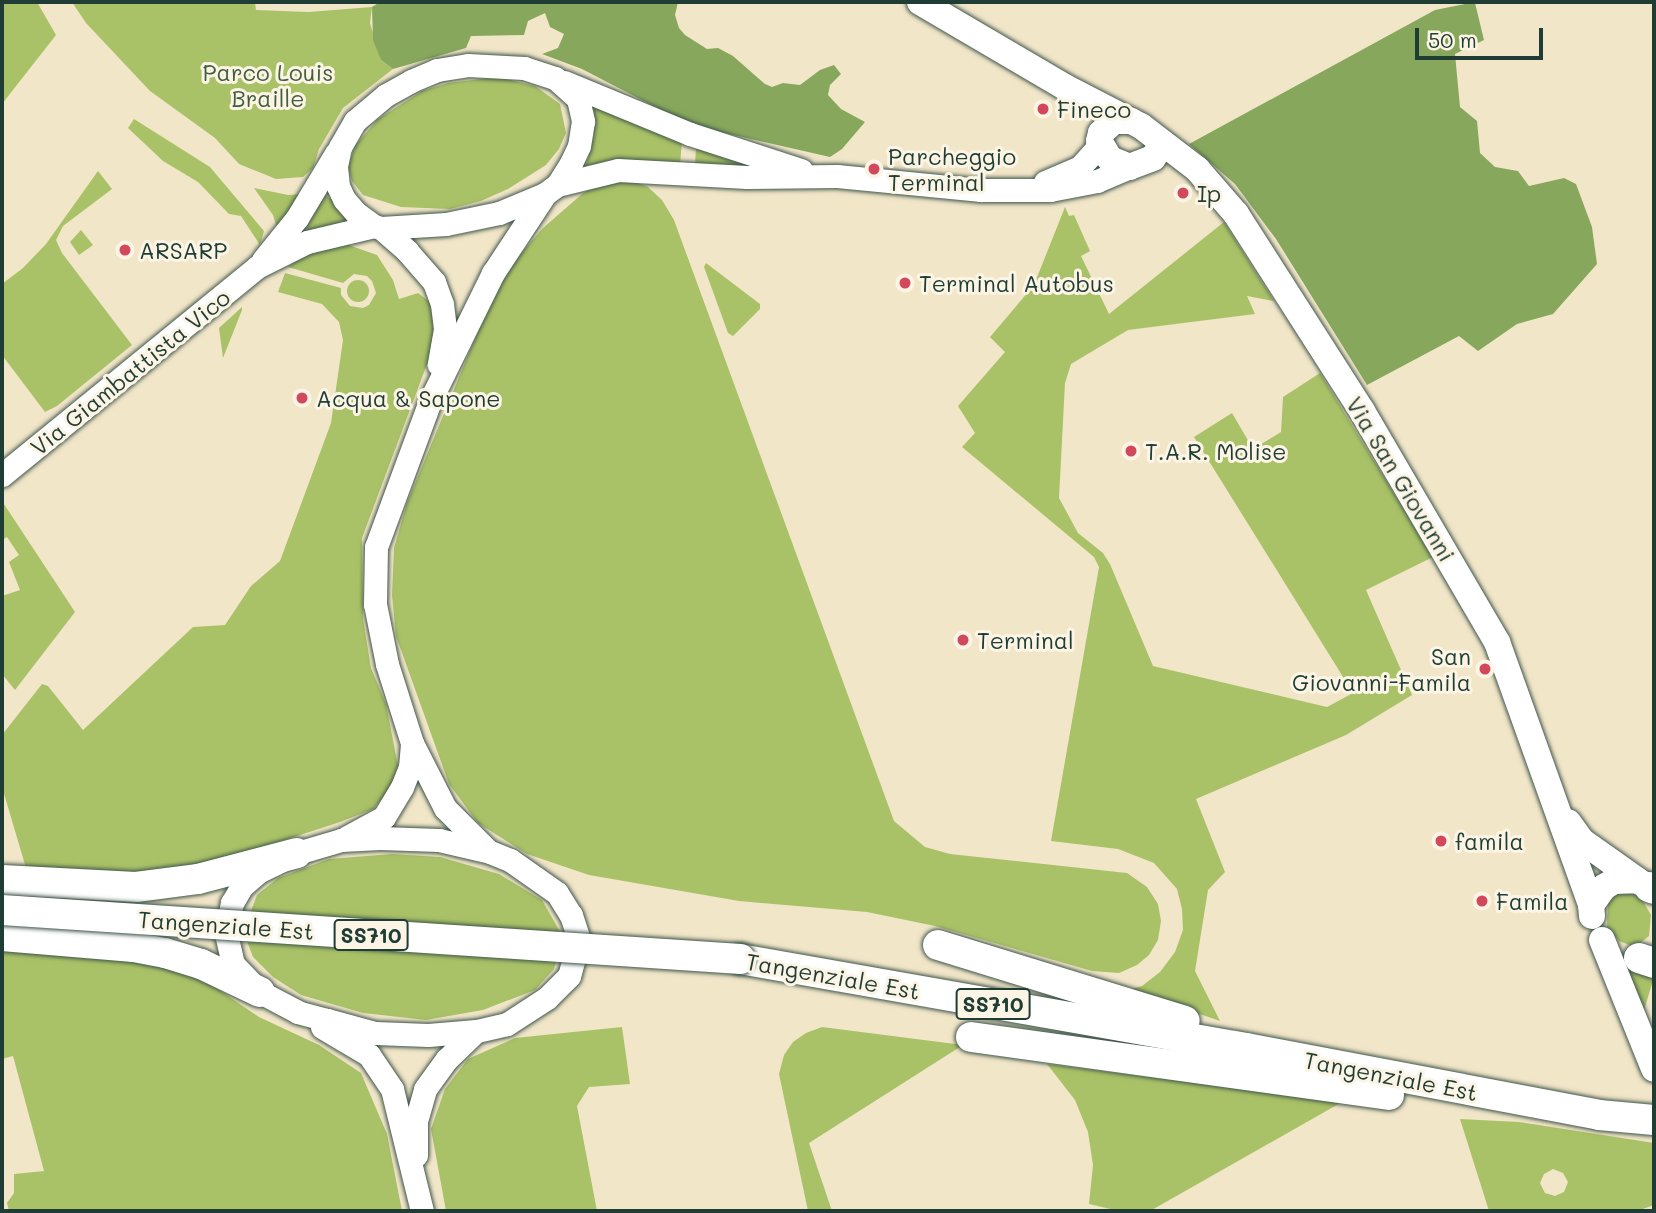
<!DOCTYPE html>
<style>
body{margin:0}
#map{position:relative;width:1656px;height:1213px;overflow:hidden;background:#f2e6c9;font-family:Mali,sans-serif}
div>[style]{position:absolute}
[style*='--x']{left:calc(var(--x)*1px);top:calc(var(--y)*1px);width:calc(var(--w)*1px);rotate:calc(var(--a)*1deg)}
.green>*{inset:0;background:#aac267}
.round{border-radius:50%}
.forest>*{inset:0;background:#87a85c}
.roads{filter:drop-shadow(0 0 2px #3f564a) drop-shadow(0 0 2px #3f564a)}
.tertiary>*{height:23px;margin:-11.5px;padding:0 11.5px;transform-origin:11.5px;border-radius:11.5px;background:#fff}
.secondary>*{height:26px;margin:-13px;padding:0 13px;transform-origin:13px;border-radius:13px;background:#fff}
.primary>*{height:30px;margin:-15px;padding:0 15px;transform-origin:15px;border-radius:15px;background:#fff}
.bridges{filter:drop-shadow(0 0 2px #3f564a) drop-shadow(0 0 2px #3f564a)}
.primary-bridge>*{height:30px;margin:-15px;padding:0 15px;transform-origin:15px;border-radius:15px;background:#fff}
.dots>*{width:19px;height:19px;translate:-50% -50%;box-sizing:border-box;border:4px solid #fcf5e5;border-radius:50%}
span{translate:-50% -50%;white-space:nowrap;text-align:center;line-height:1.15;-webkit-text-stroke:6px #fcf5e5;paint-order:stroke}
.shield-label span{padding:2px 5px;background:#fcf5e5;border:2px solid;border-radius:5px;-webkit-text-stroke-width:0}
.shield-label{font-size:21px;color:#1f3d34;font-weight:700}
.park-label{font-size:23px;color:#425e41}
.poi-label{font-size:23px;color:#1f3d34}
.left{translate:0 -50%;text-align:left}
.right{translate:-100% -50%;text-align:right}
.street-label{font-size:23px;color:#1f3d34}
.frame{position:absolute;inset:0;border:4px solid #1f3d34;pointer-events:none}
.scale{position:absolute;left:1415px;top:28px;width:128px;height:32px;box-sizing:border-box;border:4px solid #1f3d34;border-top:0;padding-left:9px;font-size:21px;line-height:24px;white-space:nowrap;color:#1f3d34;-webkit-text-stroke:5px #fcf5e5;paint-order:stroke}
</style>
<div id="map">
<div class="green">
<div style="clip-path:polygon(2px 2px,37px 2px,56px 35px,2px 104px)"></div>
<div style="clip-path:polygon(72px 2px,255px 2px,256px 10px,309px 12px,372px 7px,370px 23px,381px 60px,393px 69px,343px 108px,319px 149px,313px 168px,303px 177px,276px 179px,239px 164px,215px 138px,150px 91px,86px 23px)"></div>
<div style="clip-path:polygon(497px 77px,535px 86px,560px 104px,566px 133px,559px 149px,546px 165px,508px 189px,481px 201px,450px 209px,401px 207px,363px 195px,352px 181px,348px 167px,355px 146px,378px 119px,422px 91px,448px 83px)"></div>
<div style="clip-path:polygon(599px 107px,682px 141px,680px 165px,621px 159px,592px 166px,586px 165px,594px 135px,594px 109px)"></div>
<div style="clip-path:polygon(134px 119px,210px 167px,264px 231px,260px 245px,241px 216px,229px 214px,198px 182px,163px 161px,128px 128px)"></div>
<div style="clip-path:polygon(696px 147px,751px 164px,750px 169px,695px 166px)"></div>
<div style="clip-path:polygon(98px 171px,112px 189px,63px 226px,56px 240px,62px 253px,132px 345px,57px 406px,45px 412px,2px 355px,2px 284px,23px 268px,46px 244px)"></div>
<div style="clip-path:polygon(630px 180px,648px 187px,662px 200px,674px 220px,894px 821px,925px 847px,950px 854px,1127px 873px,1147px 887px,1158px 904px,1161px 921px,1158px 940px,1149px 955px,1137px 965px,1119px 973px,1092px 971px,935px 926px,867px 912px,739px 901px,589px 875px,527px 854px,478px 823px,449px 784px,396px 636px,392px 595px,394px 548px,407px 503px,493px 295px,510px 266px,543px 228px,582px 194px,601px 182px)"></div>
<div style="clip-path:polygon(254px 188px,288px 195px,302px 194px,277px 228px,273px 215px)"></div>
<div style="clip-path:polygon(324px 195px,331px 199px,347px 221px,309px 231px,306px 225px)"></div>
<div style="clip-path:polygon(1065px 207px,1069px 216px,1074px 215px,1090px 251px,1081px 256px,1109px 314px,1224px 222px,1274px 301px,1247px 296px,1255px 314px,1128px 330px,1071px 364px,1065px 383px,1059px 498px,1078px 533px,1103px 553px,1110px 564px,1153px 666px,1327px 707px,1353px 693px,1194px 437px,1232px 413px,1253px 449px,1281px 432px,1283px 397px,1320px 373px,1433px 557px,1366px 590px,1412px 695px,1346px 735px,1196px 799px,1225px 872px,1208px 890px,1195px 971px,1220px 1021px,1185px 1009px,1117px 993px,1142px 986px,1160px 972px,1175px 952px,1183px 930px,1182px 909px,1177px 889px,1154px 863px,1118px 849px,1051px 841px,1099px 567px,1094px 557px,962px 447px,975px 433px,958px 406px,1005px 352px,990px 337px,1034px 285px)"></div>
<div style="clip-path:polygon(81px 230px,93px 245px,79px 255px,70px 242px)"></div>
<div style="clip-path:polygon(343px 243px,377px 255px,393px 280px,399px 299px,418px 293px,430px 302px,434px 330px,433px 348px,362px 538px,363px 619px,371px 668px,386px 704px,398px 766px,390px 789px,373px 809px,340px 822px,217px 862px,147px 877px,26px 868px,2px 787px,2px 735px,42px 684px,48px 686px,83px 730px,193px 627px,225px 625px,251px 586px,280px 561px,331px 423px,343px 340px,339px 322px,322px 304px,278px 292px,285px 273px,341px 288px,341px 295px,350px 306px,363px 308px,369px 305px,376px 293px,372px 281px,367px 276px,354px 274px,343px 283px,288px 267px,308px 252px)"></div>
<div style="clip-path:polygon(706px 263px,760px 304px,760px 309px,733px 336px,728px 333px,704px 267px)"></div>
<div class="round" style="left:347px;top:280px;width:22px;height:22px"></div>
<div style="clip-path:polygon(242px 307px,242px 310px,223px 358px,219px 328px)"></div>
<div style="clip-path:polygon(2px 501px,75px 612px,15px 690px,2px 674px,2px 596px,20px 590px,9px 562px,19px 555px,7px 537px,2px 540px)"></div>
<div style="clip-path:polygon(392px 854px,440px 857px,499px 874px,542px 900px,563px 937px,554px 969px,535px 990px,483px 1010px,426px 1020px,363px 1013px,301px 995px,273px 977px,253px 957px,245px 936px,249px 916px,257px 895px,278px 878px,329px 859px)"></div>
<div style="clip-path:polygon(1619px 891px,1640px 896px,1651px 915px,1649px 936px,1635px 947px,1619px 941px,1607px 927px,1608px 903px)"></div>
<div style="clip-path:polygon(2px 946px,132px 958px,200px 977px,259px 1017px,319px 1045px,361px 1073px,387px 1134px,402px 1211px,9px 1211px,7px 1203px,14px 1193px,14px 1174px,44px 1171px,13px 1056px,2px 1059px)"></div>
<div style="clip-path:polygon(1637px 968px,1654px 977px,1642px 1017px,1626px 979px,1630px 971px)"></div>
<div style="clip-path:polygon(622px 1027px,630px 1084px,589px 1087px,577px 1106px,597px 1211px,446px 1211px,431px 1129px,445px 1089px,468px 1059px,515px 1038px)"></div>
<div style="clip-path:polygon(822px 1027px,963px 1045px,809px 1143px,832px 1211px,808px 1211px,779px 1074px,784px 1055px,793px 1042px,806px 1033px)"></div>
<div style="clip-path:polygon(1047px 1064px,1342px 1102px,1150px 1211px,1119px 1211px,1089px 1204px,1093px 1165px,1088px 1132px,1075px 1100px)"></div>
<div style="clip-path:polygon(evenodd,1460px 1119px,1519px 1122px,1654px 1143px,1654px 1205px,1637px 1211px,1489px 1211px,1460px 1119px,1553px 1169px,1563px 1173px,1568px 1182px,1564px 1192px,1555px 1196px,1545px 1193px,1540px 1183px,1544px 1174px,1553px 1169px)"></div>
</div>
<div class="forest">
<div style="clip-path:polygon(380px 2px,678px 2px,675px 15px,679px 28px,685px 35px,707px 49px,718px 48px,733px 56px,765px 84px,772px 87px,783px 83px,800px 85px,820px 70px,834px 65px,841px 74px,830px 85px,828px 95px,841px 109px,865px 122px,842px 149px,830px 157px,707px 129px,665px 112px,582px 69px,542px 54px,558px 48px,564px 34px,550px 27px,545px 13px,528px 21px,524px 35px,471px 36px,466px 48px,393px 69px,381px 60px,373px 40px,372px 7px)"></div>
<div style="clip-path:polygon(1475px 2px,1490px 2px,1475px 3px,1484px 40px,1455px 54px,1460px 107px,1477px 121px,1480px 153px,1495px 167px,1518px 171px,1529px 186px,1564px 178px,1576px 184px,1592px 227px,1597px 264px,1553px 314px,1517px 324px,1478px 351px,1459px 336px,1367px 385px,1276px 239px,1235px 184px,1189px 144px,1435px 10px)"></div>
</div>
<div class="roads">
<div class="tertiary">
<div style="--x:468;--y:65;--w:56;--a:3.1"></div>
<div style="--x:524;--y:68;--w:33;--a:18"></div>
<div style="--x:555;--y:78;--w:31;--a:42"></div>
<div style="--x:578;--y:99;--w:23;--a:77"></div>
<div style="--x:583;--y:121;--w:25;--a:99"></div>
<div style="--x:579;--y:146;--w:19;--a:115"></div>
<div style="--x:571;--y:163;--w:26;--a:122"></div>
<div style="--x:557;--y:185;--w:15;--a:143"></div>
<div style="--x:545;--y:194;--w:50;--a:157.6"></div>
<div style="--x:499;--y:213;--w:54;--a:168.3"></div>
<div style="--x:446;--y:224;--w:65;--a:176.5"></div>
<div style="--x:381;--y:228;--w:7;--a:-164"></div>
<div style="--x:374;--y:226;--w:22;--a:-144"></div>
<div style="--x:356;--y:213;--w:18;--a:-131"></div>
<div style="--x:344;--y:199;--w:14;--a:-115"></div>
<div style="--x:338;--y:186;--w:20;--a:-96"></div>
<div style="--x:336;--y:166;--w:19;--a:-78"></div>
<div style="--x:340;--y:147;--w:30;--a:-60"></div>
<div style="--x:355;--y:121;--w:40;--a:-40"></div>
<div style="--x:386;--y:95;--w:29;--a:-29"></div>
<div style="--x:411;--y:81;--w:28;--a:-23"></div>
<div style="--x:437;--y:70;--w:31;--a:-9"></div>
<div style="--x:564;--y:82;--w:136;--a:22.4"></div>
<div style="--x:690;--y:134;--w:117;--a:18"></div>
<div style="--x:1045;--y:182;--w:38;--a:-23"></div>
<div style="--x:1080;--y:167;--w:30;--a:-48"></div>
<div style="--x:557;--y:185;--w:63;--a:-13.8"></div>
<div style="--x:618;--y:170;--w:129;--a:3.1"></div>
<div style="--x:747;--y:177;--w:90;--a:-0.6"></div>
<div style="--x:837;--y:176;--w:145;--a:5.6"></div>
<div style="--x:981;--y:190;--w:69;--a:0"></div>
<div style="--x:1050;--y:190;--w:48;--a:-10.8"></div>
<div style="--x:1097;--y:181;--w:36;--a:-23"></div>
<div style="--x:381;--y:228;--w:35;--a:41"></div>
<div style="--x:407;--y:251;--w:41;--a:48.9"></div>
<div style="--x:434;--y:282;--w:23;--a:70"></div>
<div style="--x:442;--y:304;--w:25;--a:83"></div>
<div style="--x:445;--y:329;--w:36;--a:100"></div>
<div style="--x:263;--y:260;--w:54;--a:-51"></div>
<div style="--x:297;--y:218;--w:76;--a:-59"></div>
<div style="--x:2;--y:475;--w:329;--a:-39.2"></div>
<div style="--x:257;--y:267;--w:56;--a:-26.6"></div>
<div style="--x:307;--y:242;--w:69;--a:-13.4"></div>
<div style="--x:347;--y:837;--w:42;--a:-28.4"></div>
<div style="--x:384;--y:817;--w:35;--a:-59"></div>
<div style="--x:402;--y:787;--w:22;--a:-68"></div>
<div style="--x:410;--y:767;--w:24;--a:-85"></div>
<div style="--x:380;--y:838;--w:59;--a:1.9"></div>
<div style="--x:439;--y:840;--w:52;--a:13.2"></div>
<div style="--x:490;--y:852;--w:22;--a:22"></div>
<div style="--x:510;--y:860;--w:57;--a:35.1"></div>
<div style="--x:557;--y:893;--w:26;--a:58"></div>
<div style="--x:571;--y:915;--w:25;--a:72"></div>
<div style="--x:579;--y:939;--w:38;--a:105"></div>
<div style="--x:569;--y:976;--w:31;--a:135"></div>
<div style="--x:547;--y:998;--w:48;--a:147"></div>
<div style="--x:507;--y:1024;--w:32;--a:167"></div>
<div style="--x:476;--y:1031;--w:48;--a:175.2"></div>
<div style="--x:428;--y:1035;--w:53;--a:-177.8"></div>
<div style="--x:375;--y:1033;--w:50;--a:-164.8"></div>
<div style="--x:327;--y:1020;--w:30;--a:-165"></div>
<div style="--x:298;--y:1012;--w:43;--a:-152.2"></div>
<div style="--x:260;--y:992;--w:39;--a:-134"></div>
<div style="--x:233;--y:964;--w:32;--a:-103"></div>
<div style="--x:226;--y:933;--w:31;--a:-79"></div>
<div style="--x:232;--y:903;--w:20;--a:-60"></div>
<div style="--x:242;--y:886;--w:21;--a:-41"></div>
<div style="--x:258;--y:872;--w:43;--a:-26"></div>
<div style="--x:297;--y:853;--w:46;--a:-16.5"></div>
<div style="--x:341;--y:840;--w:39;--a:-3"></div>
<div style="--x:487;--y:850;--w:59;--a:-135"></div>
<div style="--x:445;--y:808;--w:73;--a:-116.9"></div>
<div style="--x:412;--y:743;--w:83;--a:-107.6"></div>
<div style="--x:387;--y:664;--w:61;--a:-101.3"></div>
<div style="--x:375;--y:604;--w:57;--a:-89"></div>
<div style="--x:376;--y:547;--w:156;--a:-69.7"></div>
<div style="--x:430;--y:401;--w:143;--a:-63.8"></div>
<div style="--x:493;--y:273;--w:95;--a:-56.6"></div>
<div style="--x:322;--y:1027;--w:55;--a:30.8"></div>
<div style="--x:369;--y:1055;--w:41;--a:55.9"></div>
<div style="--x:392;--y:1089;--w:126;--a:76.2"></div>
<div style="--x:416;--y:1155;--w:34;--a:-90"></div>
<div style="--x:416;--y:1121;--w:33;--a:-74"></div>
<div style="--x:425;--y:1089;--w:37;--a:-54"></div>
<div style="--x:447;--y:1059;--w:40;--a:-44"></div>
</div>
<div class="secondary">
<div style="--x:920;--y:2;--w:168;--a:30.4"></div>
<div style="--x:1065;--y:87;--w:74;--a:27.3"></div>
<div style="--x:1163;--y:144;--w:17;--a:126"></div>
<div style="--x:1153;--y:158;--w:25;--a:159"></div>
<div style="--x:1130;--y:167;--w:22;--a:-158"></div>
<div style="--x:1110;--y:159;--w:21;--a:-121"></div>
<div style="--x:1099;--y:141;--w:8;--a:-76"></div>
<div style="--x:1101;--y:133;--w:18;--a:-43"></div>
<div style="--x:1114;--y:121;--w:17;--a:0"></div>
<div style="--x:1131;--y:121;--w:11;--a:27"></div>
<div style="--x:1141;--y:126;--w:71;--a:37.5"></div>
<div style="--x:1197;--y:169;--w:60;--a:49.1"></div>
<div style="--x:1236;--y:214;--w:234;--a:57.4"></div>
<div style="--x:1362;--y:411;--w:268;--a:59.7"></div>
<div style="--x:1497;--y:642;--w:279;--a:70.3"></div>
<div style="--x:1568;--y:822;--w:24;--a:54"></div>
<div style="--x:1582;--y:841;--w:71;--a:35.3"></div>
<div style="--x:1592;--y:916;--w:11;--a:-95"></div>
<div style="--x:1591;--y:905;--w:22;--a:-54"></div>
<div style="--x:1604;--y:887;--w:12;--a:-31"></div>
<div style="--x:1614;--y:881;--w:23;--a:-2"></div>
<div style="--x:1602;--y:940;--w:139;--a:68"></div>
</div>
<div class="primary">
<div style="--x:2;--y:880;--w:134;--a:3"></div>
<div style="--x:136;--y:887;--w:63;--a:-7.4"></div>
<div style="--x:198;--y:879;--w:102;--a:-14.7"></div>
<div style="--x:1649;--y:887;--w:5;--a:22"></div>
<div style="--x:2;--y:936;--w:132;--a:4.8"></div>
<div style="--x:134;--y:947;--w:32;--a:11"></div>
<div style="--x:165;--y:953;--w:38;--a:17"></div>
<div style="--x:201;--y:964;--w:65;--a:25.4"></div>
<div style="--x:938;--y:945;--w:258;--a:17.1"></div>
<div style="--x:1639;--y:958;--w:16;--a:18"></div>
<div style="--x:740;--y:959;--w:514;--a:9.98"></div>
<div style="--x:1246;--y:1048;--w:359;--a:10.7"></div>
<div style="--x:1599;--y:1115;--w:55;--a:5.2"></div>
<div style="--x:971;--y:1037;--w:422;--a:7.9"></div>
</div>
</div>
<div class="bridges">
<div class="primary-bridge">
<div style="--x:2;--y:910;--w:740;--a:3.8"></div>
</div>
</div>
<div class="dots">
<div style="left:1043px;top:109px;background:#d1495b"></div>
<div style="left:874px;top:169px;background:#d1495b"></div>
<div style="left:1183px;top:193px;background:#d1495b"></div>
<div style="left:125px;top:250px;background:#d1495b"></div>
<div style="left:905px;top:283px;background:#d1495b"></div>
<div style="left:302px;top:398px;background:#d1495b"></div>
<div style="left:1131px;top:451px;background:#d1495b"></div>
<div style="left:963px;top:640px;background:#d1495b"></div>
<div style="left:1485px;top:669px;background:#d1495b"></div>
<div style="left:1441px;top:841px;background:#d1495b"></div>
<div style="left:1482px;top:901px;background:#d1495b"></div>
</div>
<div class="shield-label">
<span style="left:371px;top:935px">SS710</span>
<span style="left:993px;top:1004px">SS710</span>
</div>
<div class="park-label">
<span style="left:268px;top:85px">Parco Louis<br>Braille</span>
</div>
<div class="poi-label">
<span class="left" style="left:1057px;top:109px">Fineco</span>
<span class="left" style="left:888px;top:169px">Parcheggio<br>Terminal</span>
<span class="left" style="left:1197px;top:193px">Ip</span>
<span class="left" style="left:139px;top:250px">ARSARP</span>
<span class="left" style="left:919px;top:283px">Terminal Autobus</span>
<span class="left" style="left:316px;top:398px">Acqua &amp; Sapone</span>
<span class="left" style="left:1145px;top:451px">T.A.R. Molise</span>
<span class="left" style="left:977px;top:640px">Terminal</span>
<span class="right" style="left:1471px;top:669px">San<br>Giovanni-Famila</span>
<span class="left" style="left:1455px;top:841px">famila</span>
<span class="left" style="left:1496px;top:901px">Famila</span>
</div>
<div class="street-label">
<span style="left:130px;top:372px;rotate:-39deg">Via Giambattista Vico</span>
<span style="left:1401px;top:479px;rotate:59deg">Via San Giovanni</span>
<span style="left:226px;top:925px;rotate:4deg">Tangenziale Est</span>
<span style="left:833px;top:976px;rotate:10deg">Tangenziale Est</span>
<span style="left:1391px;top:1076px;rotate:11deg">Tangenziale Est</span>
</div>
<div class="frame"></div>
<div class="scale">50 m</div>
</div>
